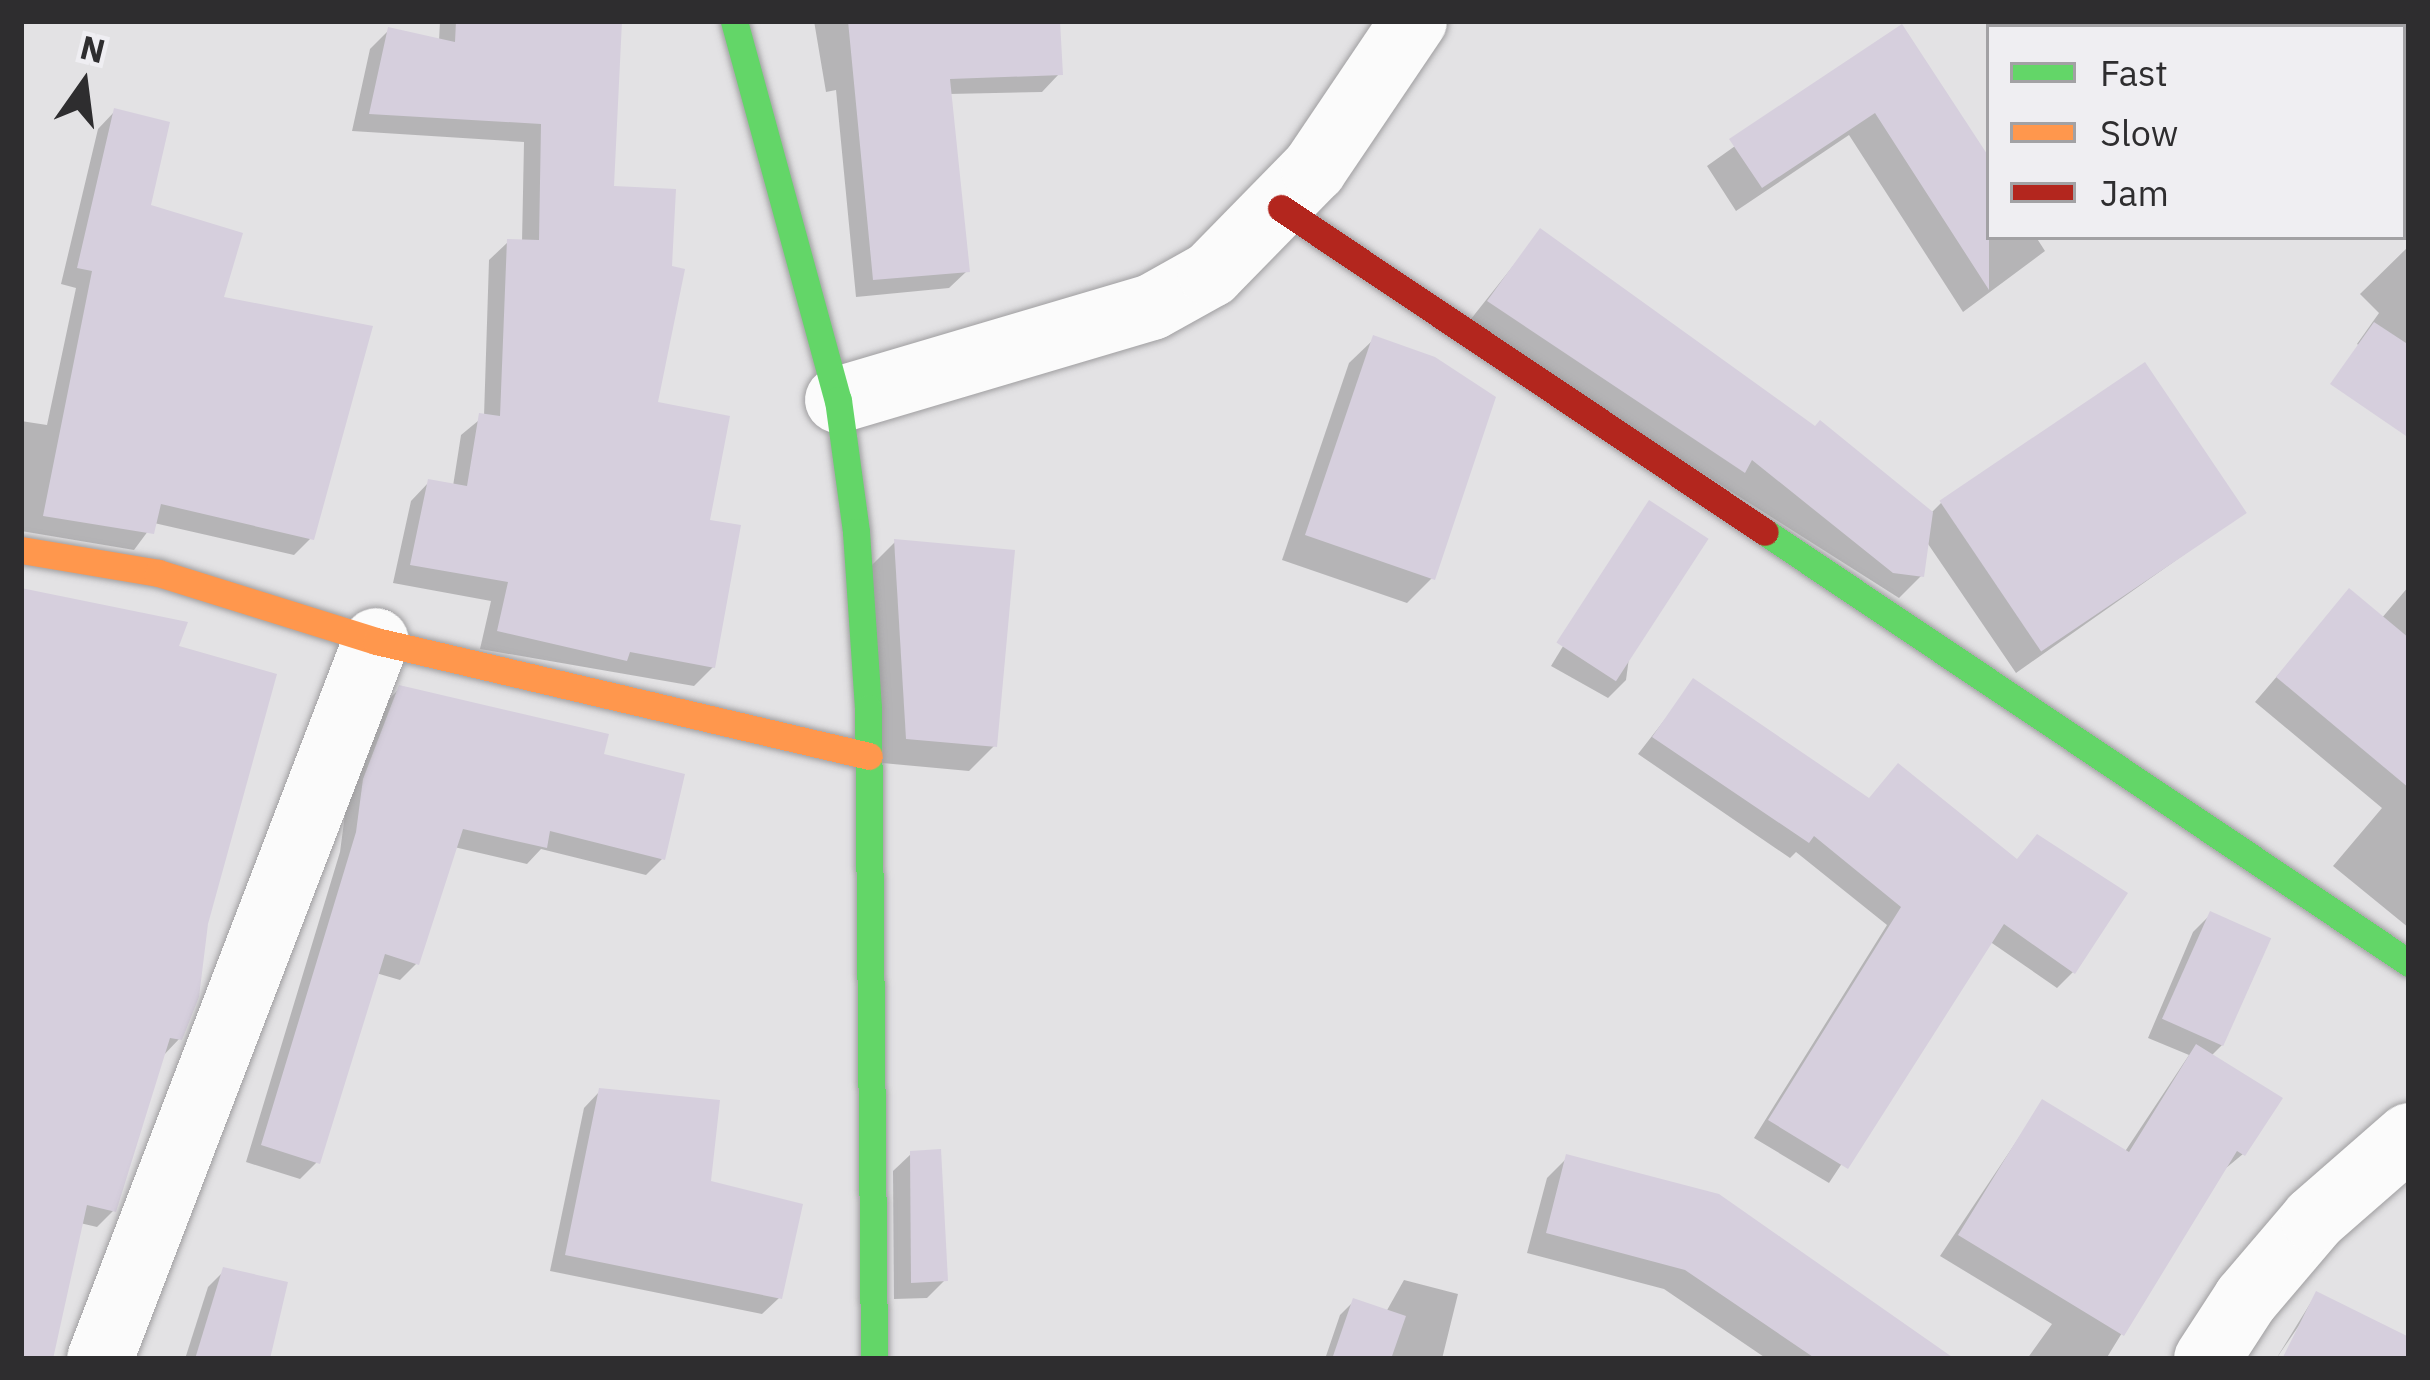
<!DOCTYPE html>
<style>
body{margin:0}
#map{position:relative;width:2430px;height:1380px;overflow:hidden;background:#e3e2e4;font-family:"IBM Plex Sans",sans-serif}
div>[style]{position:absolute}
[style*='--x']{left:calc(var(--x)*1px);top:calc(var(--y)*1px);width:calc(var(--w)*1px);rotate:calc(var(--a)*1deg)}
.shadow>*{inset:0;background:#0003}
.building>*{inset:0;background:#d6cfdd;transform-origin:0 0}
.roads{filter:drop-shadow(0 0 3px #9f9ea0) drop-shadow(0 0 3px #9f9ea0)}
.street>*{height:66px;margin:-33px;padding:0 33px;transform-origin:33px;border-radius:33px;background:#fbfbfb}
.fast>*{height:27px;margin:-13.5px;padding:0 13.5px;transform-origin:13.5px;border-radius:13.5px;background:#63d668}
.slow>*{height:27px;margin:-13.5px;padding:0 13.5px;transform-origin:13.5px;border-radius:13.5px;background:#ff974d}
.jam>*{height:27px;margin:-13.5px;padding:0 13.5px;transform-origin:13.5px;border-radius:13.5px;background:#b3261e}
span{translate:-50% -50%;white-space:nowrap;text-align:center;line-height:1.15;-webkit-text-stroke:9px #efeef2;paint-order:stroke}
.frame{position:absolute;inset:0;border:24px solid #2e2d2f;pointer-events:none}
.legend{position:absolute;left:1986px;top:24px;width:420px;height:216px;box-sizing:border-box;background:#efeef2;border:3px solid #a2a1a4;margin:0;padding:15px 21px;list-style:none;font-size:36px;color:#2e2d2f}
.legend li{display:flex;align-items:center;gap:24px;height:60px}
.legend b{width:60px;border:3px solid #a2a1a4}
.north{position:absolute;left:24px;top:24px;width:120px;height:120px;-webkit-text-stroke:9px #efeef2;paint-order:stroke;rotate:14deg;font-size:33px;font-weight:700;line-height:48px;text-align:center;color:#2e2d2f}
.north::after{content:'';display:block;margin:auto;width:42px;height:54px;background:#2e2d2f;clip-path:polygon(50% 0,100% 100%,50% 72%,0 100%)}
</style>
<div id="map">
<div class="shadow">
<div style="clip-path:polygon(440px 21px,619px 21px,611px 189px,654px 404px,707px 523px,713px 667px,694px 686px,480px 649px,491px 601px,393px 583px,411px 501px,429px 482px,453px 486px,461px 435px,484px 416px,489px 260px,508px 242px,522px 242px,524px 142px,352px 131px,370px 49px,389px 30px,439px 41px)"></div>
<div style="clip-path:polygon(814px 21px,1057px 21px,1059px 74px,1042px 92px,949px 94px,967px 271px,949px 288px,856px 297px,836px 90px,826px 92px)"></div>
<div style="clip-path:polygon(1901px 28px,1989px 164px,1989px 237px,2036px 237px,2045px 251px,1963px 312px,1849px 135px,1736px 211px,1707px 166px)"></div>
<div style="clip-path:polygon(115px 111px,147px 207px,220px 299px,311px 538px,294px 555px,154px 523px,134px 550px,21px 531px,21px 421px,47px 425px,76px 288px,61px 284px,98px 129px)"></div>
<div style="clip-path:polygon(1540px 232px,1930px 514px,1941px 503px,2243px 513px,2016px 673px,1926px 541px,1921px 576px,1899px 598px,1467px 324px)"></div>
<div style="clip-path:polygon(2409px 246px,2409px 379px,2357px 344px,2379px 313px,2360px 294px)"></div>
<div style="clip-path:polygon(1374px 339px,1432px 578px,1407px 603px,1282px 560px,1349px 363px)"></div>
<div style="clip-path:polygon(1650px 503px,1626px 680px,1608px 698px,1551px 666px)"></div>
<div style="clip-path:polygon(895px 542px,994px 746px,969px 771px,882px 763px,870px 567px)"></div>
<div style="clip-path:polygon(2409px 586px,2409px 928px,2333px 866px,2382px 808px,2255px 702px,2349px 592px,2381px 619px)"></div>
<div style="clip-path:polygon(21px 591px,175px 648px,205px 924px,180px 1038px,162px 1057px,114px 1210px,97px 1227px,80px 1223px,50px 1359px,21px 1359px)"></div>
<div style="clip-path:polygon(1694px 682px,1868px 801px,2015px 861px,2073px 972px,2057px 988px,1989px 941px,1829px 1183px,1754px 1138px,1887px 925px,1796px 852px,1790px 858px,1638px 754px)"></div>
<div style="clip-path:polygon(400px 688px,601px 756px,663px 858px,646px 875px,541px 849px,527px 864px,454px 847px,417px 963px,400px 980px,376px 973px,317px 1162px,300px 1179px,246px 1162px,340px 852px,347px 799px,383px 705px)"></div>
<div style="clip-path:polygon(2211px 914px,2223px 1044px,2211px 1056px,2243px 1154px,2220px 1173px,2106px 1359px,2027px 1359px,2052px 1324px,1940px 1256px,2042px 1103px,2124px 1153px,2189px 1055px,2148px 1038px,2193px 932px)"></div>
<div style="clip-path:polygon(600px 1091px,708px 1184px,779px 1298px,762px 1314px,550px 1271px,584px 1108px)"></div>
<div style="clip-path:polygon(911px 1154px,945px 1280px,927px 1298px,894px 1299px,893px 1171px)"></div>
<div style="clip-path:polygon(1567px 1158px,1950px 1359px,1767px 1359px,1664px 1289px,1527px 1253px,1547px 1178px)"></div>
<div style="clip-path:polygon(224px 1271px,269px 1359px,185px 1359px,208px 1287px)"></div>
<div style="clip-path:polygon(1404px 1280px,1458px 1294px,1442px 1359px,1325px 1359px,1340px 1315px,1354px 1301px,1386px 1312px)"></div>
<div style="clip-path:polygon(2316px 1294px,2409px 1340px,2409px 1359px,2286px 1359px,2309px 1311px,2276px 1359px)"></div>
</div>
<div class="building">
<div style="clip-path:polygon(456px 21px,622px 21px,614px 186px,676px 189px,672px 266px,685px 269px,658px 402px,730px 416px,710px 520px,741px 525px,715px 668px,630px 652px,627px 661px,497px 631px,508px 582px,410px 565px,428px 479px,467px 486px,479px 413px,500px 416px,507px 239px,539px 240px,541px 124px,369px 114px,388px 27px,455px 42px)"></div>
<div style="clip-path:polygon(848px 21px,1060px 21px,1063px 75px,950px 79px,970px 272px,873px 280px)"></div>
<div style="clip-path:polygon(1902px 24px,1989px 157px,1989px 290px,1875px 113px,1762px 188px,1729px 139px)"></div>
<div style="clip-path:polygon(114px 108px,170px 122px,151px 205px,243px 233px,224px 297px,373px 326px,314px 540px,161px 504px,154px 534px,43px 516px,92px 271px,77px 268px)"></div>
<div style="clip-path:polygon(1540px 228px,1815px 426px,1820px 420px,1933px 512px,1924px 577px,1893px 573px,1752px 460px,1745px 473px,1487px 301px)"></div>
<div style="clip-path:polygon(2374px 322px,2409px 345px,2409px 438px,2330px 384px)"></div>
<div style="clip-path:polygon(1373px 335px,1435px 357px,1496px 397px,1435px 580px,1305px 535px)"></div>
<div style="left:2145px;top:362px;width:182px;height:248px;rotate:56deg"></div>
<div style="left:1649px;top:500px;width:71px;height:170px;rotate:33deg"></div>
<div style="clip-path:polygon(894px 539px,1015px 550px,997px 747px,906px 739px)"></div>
<div style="clip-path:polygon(21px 588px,188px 622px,179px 646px,277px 674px,208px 924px,199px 997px,182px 1040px,170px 1038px,116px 1212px,87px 1205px,53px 1359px,21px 1359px)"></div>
<div style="clip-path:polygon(2349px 588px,2409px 638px,2409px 788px,2276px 677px)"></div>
<div style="clip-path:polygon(1693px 678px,1869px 798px,1898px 763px,2017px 859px,2037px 834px,2128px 893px,2075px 974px,2004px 924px,1848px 1169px,1768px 1120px,1901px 907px,1814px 836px,1809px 843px,1652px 737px)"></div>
<div style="clip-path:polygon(399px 685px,609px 734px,604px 754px,685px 774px,665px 860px,550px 831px,547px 848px,463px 829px,419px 965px,385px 954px,320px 1164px,261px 1145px,356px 832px,363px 779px)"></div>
<div style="left:2210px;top:911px;width:67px;height:118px;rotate:24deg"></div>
<div style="clip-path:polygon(2196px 1044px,2283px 1098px,2245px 1156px,2237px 1151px,2124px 1336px,1958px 1235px,2042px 1099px,2129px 1152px)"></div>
<div style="clip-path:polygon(599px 1088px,720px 1100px,711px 1181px,803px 1204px,782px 1299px,565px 1255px)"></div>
<div style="clip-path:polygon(941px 1149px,948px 1281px,911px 1283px,910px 1151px)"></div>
<div style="clip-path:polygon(1566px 1154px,1719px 1194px,1955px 1359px,1816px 1359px,1685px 1270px,1546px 1233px)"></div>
<div style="clip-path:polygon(223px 1267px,288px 1282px,270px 1359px,195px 1359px)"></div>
<div style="clip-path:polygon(2316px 1291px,2409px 1337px,2409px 1359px,2282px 1359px)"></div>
<div style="clip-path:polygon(1353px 1298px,1406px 1316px,1391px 1359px,1332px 1359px)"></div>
</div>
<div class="roads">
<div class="street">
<div style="--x:838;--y:400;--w:327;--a:-16.5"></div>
<div style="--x:1152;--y:307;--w:68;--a:-29.2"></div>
<div style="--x:1211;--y:274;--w:147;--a:-45.6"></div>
<div style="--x:1314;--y:169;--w:179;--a:-56"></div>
<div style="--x:100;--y:1359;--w:769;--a:-68.97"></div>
<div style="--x:2207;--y:1359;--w:72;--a:-57"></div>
<div style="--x:2246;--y:1299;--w:105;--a:-49.6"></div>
<div style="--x:2314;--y:1219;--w:126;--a:-41.1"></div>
</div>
<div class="fast">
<div style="--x:734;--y:21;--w:393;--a:74.7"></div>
<div style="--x:838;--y:400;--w:133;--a:82.2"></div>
<div style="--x:856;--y:532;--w:176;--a:86.1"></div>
<div style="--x:868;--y:708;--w:651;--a:89.47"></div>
<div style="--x:1765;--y:532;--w:775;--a:33.79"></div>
</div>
<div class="slow">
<div style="--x:21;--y:550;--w:139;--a:9.5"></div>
<div style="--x:158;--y:573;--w:228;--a:17.3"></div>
<div style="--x:376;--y:641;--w:506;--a:13.13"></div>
</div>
<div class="jam">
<div style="--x:1281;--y:208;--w:582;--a:33.8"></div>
</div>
</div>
<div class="frame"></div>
<ul class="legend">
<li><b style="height:15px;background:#63d668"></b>Fast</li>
<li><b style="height:15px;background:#ff974d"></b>Slow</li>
<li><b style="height:15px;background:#b3261e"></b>Jam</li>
</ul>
<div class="north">N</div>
</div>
